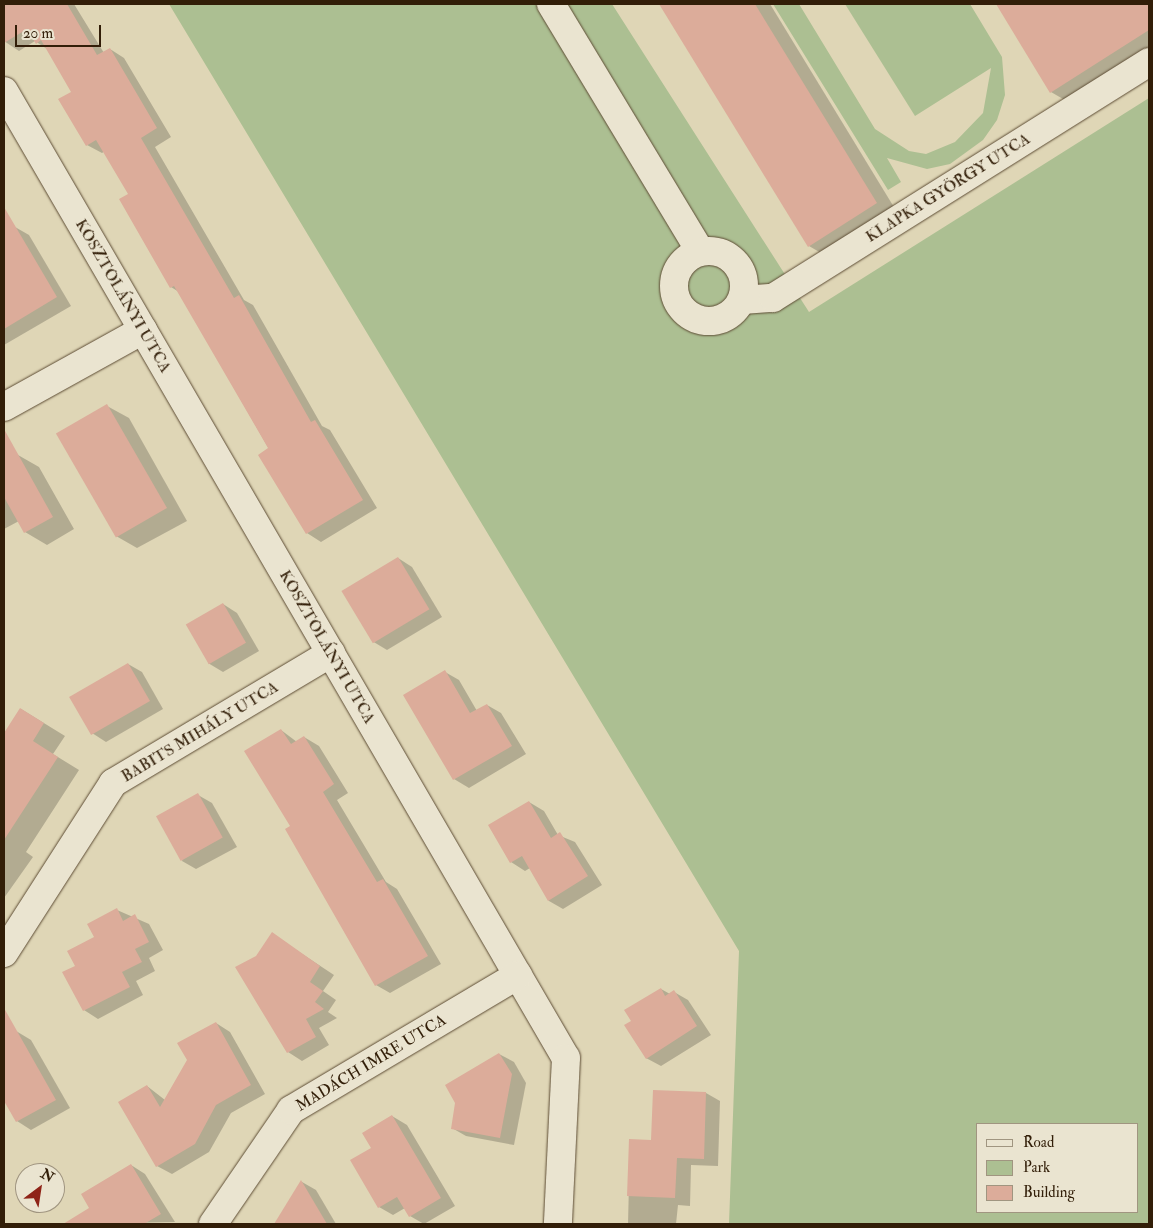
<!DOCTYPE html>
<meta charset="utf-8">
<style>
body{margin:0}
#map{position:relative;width:1153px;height:1228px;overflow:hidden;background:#dfd6b6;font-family:"IM FELL Double Pica",serif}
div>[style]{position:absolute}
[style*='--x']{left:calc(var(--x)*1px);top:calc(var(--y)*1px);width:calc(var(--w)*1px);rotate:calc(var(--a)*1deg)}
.green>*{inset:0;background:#acbf92}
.shadow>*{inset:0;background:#0003}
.building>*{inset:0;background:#dcac9a;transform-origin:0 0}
.roads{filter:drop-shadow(0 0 1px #5d4c34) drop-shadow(0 0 1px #5d4c34)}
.minor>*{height:28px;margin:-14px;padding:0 14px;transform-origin:14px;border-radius:14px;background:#eae4d0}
.minor>.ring{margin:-14px;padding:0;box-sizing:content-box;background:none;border:28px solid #eae4d0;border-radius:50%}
span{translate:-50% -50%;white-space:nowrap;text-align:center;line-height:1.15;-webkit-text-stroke:4px #eae4d0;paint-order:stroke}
.street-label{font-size:16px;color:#321e08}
.frame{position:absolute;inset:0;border:5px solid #321e08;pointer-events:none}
.legend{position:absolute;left:976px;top:1123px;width:162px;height:90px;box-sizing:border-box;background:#eae4d0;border:1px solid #a09580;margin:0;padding:6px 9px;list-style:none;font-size:15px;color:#321e08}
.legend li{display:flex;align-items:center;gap:10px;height:25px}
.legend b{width:25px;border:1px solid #a09580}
.north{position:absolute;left:15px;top:1163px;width:50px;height:50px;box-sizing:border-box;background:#eae4d0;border:1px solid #a09580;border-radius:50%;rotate:31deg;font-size:14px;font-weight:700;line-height:20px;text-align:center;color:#321e08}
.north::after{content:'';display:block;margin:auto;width:18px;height:22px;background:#8f2418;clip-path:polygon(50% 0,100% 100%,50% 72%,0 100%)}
.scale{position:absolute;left:15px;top:25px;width:86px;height:22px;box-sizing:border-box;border:2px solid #321e08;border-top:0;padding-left:6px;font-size:15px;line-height:18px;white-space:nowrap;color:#321e08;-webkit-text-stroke:4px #eae4d0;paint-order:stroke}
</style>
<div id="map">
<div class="green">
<div style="clip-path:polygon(evenodd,169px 4px,612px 4px,809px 312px,1149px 98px,1149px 1224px,729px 1224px,739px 951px,169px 4px,977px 1124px,1137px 1124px,1137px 1212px,977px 1212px,977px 1124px)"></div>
<div style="clip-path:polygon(773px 4px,799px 4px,875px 129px,909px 151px,926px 154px,955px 142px,983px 113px,991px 68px,915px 116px,845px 4px,970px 4px,1002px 57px,1005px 95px,997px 120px,983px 140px,950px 164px,927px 169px,887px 158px,901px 182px,888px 190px)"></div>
</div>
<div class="shadow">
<div style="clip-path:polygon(4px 4px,74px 4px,104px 53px,110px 49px,124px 58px,171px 137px,155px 147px,244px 300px,253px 305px,322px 426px,330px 430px,377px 508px,321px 542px,307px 533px,269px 449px,179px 292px,171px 287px,130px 194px,105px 151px,102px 153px,87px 145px,73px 92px,47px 49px,35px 41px,19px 51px,4px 41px)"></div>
<div style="clip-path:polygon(660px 4px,770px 4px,900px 217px,833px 260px,809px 246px)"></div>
<div style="clip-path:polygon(997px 4px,1149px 4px,1149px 59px,1075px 106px,1051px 92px)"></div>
<div style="clip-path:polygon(15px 227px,29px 235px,71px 306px,4px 345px,4px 233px)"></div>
<div style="clip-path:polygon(107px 406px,129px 418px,187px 521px,137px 548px,116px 536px)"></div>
<div style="clip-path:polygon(18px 455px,39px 467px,74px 529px,47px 545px,25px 532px,19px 521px,4px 529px,4px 463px)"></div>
<div style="clip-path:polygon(398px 558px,412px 567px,442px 617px,387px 650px,372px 641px)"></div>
<div style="clip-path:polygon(223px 604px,237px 613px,259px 651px,223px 672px,208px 663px)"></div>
<div style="clip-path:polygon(128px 664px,142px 672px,163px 709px,106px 742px,92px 733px)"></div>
<div style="clip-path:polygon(445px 672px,459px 680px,477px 711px,487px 705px,501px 713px,526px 754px,469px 788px,454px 779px)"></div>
<div style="clip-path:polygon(21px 709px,65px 736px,53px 754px,79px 770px,26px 852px,33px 857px,4px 898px,4px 735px)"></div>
<div style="clip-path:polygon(281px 730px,297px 742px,304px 737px,319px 746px,348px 793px,337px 800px,386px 882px,397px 889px,441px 964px,390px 993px,376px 985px,292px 827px)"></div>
<div style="clip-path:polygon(198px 795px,212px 803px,237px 847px,196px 869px,182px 861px)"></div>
<div style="clip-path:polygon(529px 802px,544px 811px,558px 835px,575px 842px,602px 885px,563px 909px,549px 901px,530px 868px,525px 871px,511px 862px)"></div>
<div style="clip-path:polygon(117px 910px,149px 924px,163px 950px,149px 958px,155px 971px,136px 981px,143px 995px,98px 1019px,84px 1010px,76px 966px)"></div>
<div style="clip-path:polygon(272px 934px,334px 975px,323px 991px,336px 1000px,328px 1012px,337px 1018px,319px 1028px,329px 1045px,302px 1061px,288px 1052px,256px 957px)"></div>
<div style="clip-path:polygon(661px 989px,670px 994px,674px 992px,688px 1000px,711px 1035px,661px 1066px,646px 1058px,633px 1022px)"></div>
<div style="clip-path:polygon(216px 1023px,230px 1032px,265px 1094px,231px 1113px,209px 1152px,172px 1174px,157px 1166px,147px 1086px,165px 1100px,188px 1060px)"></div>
<div style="clip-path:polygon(16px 1031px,31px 1040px,70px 1108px,31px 1130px,17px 1121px,4px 1098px,4px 1039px)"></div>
<div style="clip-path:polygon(499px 1054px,514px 1062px,526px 1083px,514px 1145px,466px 1136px,452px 1128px)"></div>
<div style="clip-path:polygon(706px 1093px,720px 1101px,718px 1166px,691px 1165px,690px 1206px,678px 1205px,676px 1224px,628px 1224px,630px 1141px,652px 1141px)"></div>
<div style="clip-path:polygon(392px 1116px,407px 1125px,455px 1206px,424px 1224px,410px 1216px,405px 1208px,393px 1215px,379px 1207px,372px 1148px)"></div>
<div style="clip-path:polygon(131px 1165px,145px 1174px,175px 1222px,65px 1224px,90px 1209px)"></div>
<div style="clip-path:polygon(302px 1182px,316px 1190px,336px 1224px,275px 1224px)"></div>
</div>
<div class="building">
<div style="clip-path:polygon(4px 4px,67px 4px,97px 55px,110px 48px,157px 128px,141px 138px,234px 298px,239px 295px,311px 422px,315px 420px,363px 500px,306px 534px,258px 455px,268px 448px,174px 286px,170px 288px,119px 199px,128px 194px,96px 140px,86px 146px,58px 99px,71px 92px,41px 40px,36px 44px,27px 29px,4px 43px)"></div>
<div style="clip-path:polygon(659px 4px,755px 4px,877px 203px,808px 247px)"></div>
<div style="clip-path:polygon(996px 4px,1149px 4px,1149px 30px,1050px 93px)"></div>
<div style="clip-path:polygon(4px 207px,57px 297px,4px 329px)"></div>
<div style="left:107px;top:404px;width:120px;height:59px;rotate:60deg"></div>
<div style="clip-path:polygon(4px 429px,53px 517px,24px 533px,4px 497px)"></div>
<div style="left:398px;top:557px;width:61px;height:66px;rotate:59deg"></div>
<div style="left:223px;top:603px;width:46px;height:43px;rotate:60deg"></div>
<div style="left:128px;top:663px;width:44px;height:68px;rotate:60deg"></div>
<div style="clip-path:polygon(445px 670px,470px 713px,487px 704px,512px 746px,453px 780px,403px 695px)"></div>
<div style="clip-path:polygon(20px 708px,44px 723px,33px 741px,58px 757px,4px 840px,4px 733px)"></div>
<div style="clip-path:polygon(281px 729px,291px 744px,304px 736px,334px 784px,323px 792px,377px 882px,383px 879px,428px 956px,375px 986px,285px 829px,290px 826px,244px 751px)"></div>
<div style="left:198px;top:793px;width:51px;height:48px;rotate:61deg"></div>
<div style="clip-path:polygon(529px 801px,551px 838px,560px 832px,588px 876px,548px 901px,522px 856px,510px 863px,488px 825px)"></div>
<div style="clip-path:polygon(117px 908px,123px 921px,135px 914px,149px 942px,135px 949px,142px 962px,122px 972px,130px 987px,83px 1011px,62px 972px,75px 966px,67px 951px,94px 937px,87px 924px)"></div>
<div style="clip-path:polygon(272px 932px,320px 966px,310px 982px,323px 991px,315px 1002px,324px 1009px,306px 1019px,316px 1037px,287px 1053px,235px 967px,256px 956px)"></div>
<div style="clip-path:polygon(661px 988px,665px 996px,674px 990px,697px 1026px,646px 1059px,624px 1025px,631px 1021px,624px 1010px)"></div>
<div style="clip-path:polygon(4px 1008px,56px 1100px,16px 1122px,4px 1101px)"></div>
<div style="clip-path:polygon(216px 1022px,251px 1085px,216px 1105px,195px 1144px,156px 1167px,118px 1102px,147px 1085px,160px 1107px,187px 1060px,177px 1043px)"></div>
<div style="clip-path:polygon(499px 1053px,512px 1074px,500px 1138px,451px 1129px,455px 1103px,445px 1085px)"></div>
<div style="clip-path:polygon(653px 1090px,706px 1092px,704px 1159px,677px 1158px,675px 1198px,627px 1196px,629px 1139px,651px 1140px)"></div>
<div style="clip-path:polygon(392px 1115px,441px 1198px,409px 1217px,397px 1197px,378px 1208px,350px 1160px,371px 1148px,362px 1133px)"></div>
<div style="clip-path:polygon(131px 1164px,161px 1214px,144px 1224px,63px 1224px,89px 1208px,81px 1194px)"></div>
<div style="clip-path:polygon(301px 1180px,327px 1224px,274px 1224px)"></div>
</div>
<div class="roads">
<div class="minor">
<div style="--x:551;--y:4;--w:288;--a:58.9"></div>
<div style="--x:4;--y:91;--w:1118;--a:59.84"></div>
<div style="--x:566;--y:1058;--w:166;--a:92.8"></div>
<div class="ring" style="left:674px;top:251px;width:42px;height:42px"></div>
<div style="--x:742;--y:300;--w:31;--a:-4"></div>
<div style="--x:773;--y:298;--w:444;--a:-32.1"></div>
<div style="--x:4;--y:407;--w:159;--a:-29"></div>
<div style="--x:4;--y:953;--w:202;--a:-57.3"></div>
<div style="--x:113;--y:783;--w:254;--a:-30.8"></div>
<div style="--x:213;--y:1224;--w:138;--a:-55.6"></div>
<div style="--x:291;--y:1110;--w:264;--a:-30.7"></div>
</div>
</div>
<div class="street-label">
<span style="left:948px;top:188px;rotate:-32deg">KLAPKA GYÖRGY UTCA</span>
<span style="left:123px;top:296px;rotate:60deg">KOSZTOLÁNYI UTCA</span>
<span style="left:327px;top:647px;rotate:60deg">KOSZTOLÁNYI UTCA</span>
<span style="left:200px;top:732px;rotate:-31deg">BABITS MIHÁLY UTCA</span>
<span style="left:371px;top:1063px;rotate:-31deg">MADÁCH IMRE UTCA</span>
</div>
<div class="frame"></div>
<ul class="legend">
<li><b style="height:6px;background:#eae4d0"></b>Road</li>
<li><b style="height:14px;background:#acbf92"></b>Park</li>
<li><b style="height:14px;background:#dcac9a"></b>Building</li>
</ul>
<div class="north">N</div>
<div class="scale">20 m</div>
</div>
